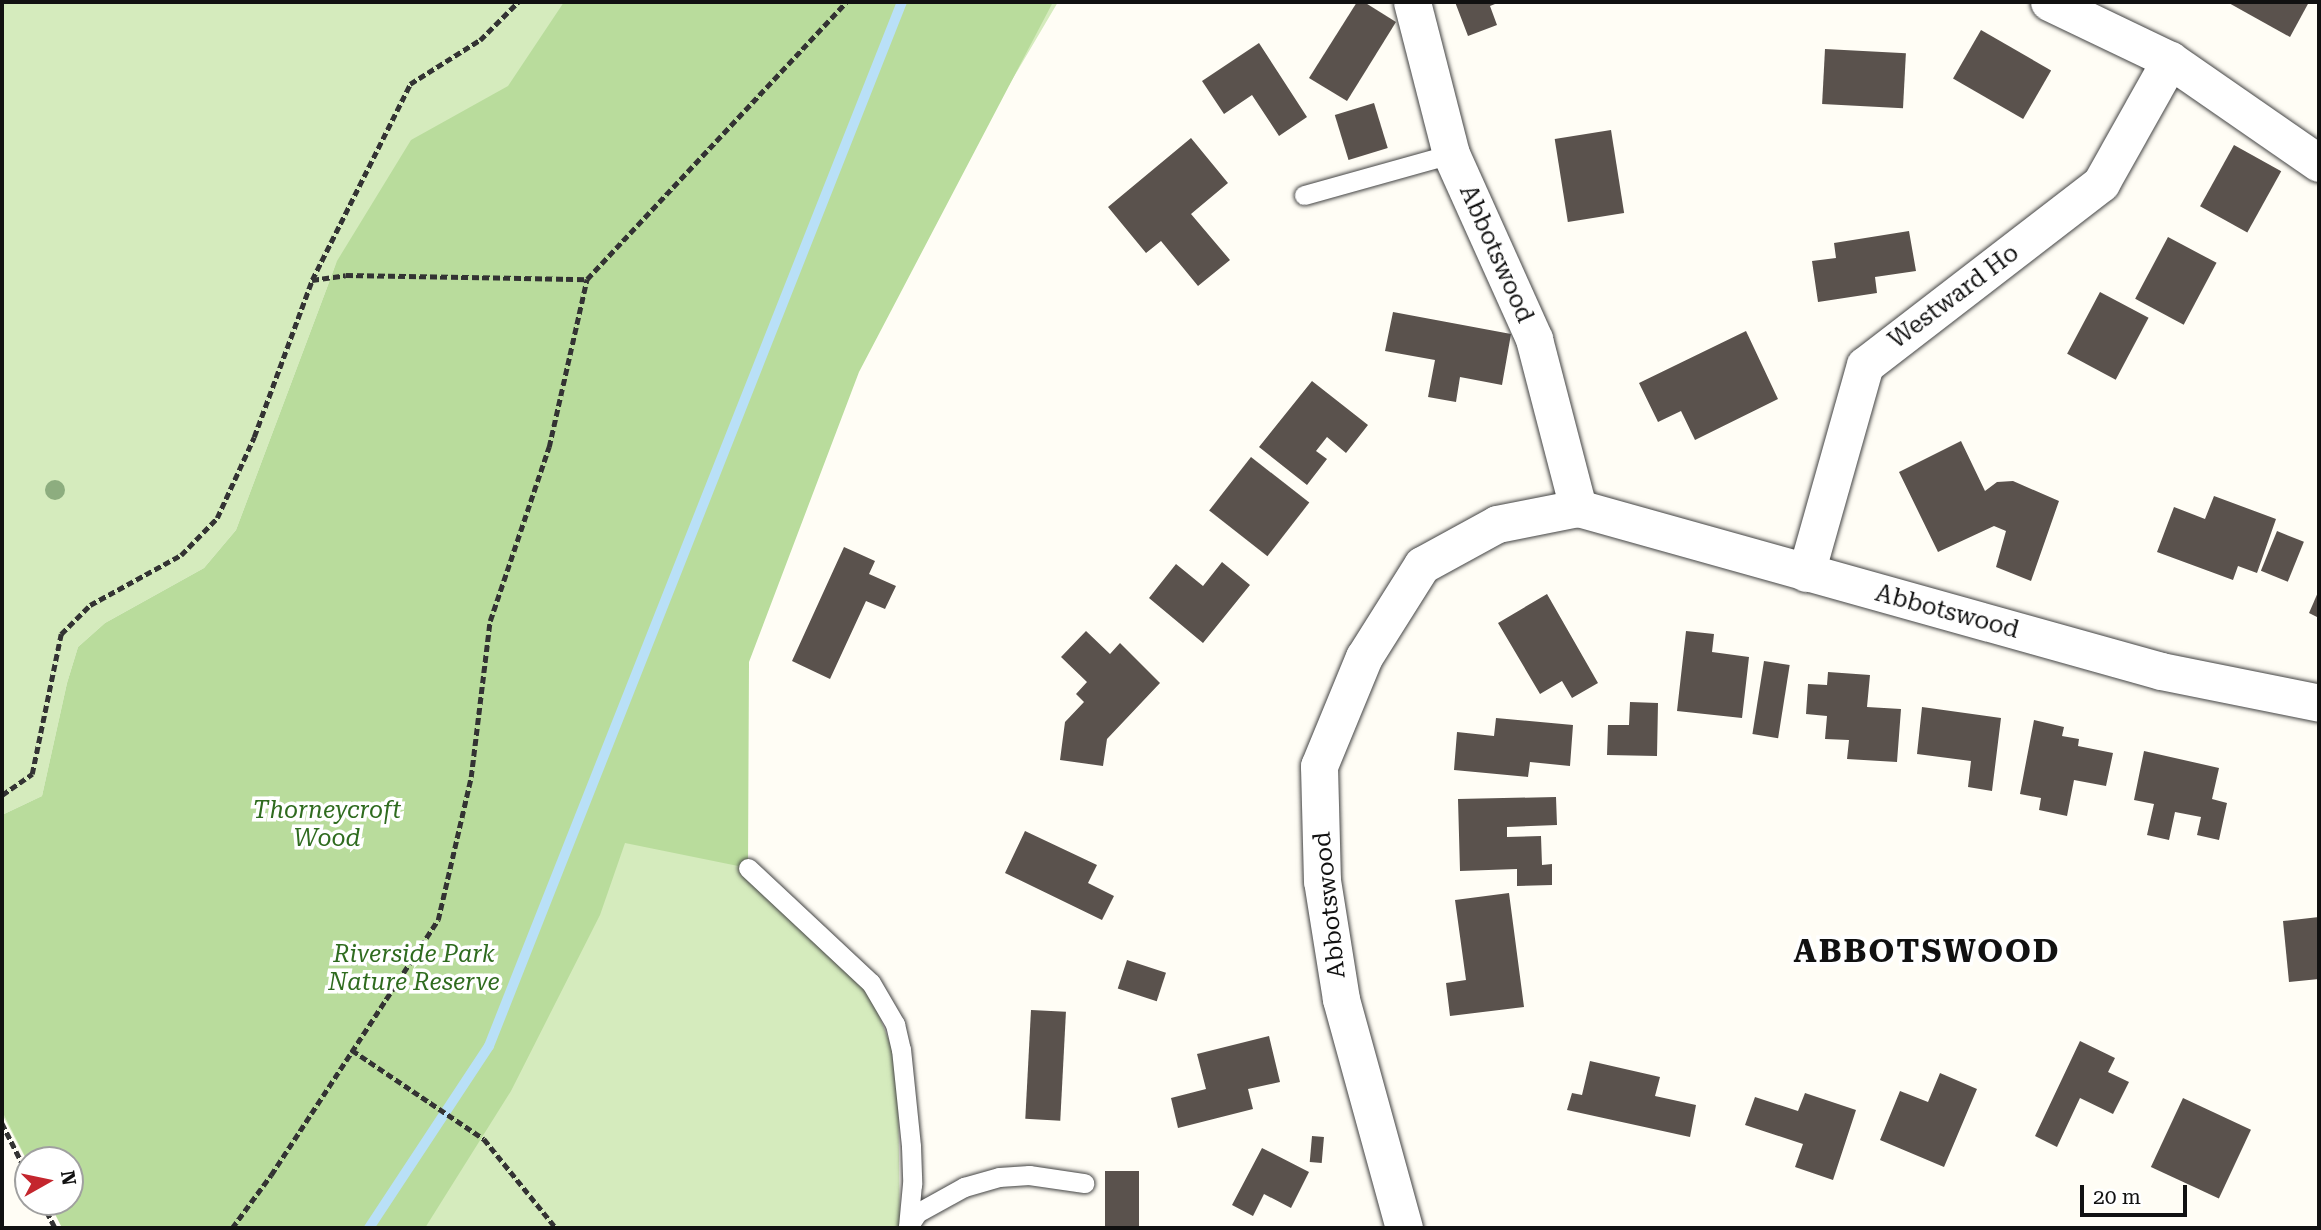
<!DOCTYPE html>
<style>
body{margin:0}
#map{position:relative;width:2321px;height:1230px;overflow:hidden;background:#fffdf5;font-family:"Roboto Serif",serif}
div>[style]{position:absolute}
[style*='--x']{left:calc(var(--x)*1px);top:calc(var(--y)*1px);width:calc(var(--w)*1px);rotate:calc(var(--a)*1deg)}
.green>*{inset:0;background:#d5ebbd}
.forest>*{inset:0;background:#b9dc9c}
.stream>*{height:10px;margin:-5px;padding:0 5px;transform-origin:5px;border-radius:5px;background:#b9e0f7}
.building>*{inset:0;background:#5a524d;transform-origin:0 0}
.path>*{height:4.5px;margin-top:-2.25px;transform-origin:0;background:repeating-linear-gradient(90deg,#333 0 7px,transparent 0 10.5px)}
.roads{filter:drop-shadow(0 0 2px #444) drop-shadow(0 0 2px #444)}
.service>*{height:19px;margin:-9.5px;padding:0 9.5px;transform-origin:9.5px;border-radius:9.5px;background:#fff}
.minor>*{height:37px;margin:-18.5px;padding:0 18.5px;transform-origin:18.5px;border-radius:18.5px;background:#fff}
.trees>*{width:20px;height:20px;margin:-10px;border-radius:50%;background:#8dad7f}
span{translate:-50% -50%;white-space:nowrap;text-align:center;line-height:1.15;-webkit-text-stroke:7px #fff;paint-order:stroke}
.street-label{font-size:24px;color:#111}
.park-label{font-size:24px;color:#2f6b1f;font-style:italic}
.district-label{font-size:32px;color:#111;font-weight:700;letter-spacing:2px}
.frame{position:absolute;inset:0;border:4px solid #111;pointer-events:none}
.north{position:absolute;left:14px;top:1146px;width:70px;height:70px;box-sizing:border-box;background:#fff;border:2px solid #a0a0a0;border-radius:50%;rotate:81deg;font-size:19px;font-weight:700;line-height:28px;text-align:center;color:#111}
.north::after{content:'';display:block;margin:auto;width:24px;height:32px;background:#c4262e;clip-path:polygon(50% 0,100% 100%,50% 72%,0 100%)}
.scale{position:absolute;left:2080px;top:1185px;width:107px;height:32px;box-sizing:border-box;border:4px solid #111;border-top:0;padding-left:9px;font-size:21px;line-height:24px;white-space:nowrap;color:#111;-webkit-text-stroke:5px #fff;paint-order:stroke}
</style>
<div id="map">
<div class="green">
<div style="clip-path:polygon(2px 2px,1058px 2px,1009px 85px,978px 113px,735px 612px,748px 868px,856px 957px,893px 1051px,898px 1084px,900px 1228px,63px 1228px,70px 1202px,70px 1160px,28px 1160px,28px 1163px,2px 1114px,2px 817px,131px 871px,337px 261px,236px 530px,204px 568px,105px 623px,78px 647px,67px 683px,42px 796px,2px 815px)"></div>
</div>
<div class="forest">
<div style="clip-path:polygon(564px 2px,1053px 2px,859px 372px,749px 662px,748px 868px,625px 843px,600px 915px,511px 1091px,425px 1228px,62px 1228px,49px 1202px,70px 1202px,70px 1160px,28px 1162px,2px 1111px,2px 815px,42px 796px,67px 683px,78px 647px,105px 623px,204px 568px,236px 530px,337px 261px,411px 140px,508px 86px)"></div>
</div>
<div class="stream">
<div style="--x:369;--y:1228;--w:218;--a:-56.6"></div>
<div style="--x:489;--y:1046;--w:1123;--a:-68.42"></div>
</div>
<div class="building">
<div style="clip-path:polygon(1357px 2px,1364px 2px,1396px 22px,1347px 101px,1309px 78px)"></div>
<div style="clip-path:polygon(1455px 2px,1500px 2px,1490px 6px,1497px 25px,1468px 36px)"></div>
<div style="clip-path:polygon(2227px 2px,2309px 2px,2290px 37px)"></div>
<div style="left:1981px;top:30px;width:81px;height:56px;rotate:30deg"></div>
<div style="clip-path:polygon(1259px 43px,1307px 117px,1279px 136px,1252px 95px,1224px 114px,1202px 81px)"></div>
<div style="left:1825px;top:49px;width:81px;height:55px;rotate:3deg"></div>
<div style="left:1374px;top:103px;width:47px;height:41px;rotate:73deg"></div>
<div style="left:1611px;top:130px;width:84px;height:57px;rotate:81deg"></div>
<div style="clip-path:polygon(1191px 138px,1228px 183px,1191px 214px,1230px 260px,1198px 286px,1161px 241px,1146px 253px,1108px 207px)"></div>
<div style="left:2234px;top:145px;width:54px;height:70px;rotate:29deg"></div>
<div style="clip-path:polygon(1909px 231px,1916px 271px,1875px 277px,1877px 293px,1818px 302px,1812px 261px,1836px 258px,1834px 243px)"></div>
<div style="left:2168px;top:237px;width:55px;height:70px;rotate:28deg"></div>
<div style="left:2100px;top:292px;width:55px;height:70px;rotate:28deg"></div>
<div style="clip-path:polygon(1393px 312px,1511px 334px,1502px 385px,1460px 377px,1456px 402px,1428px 397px,1435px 360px,1385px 351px)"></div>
<div style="clip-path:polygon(1746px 331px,1778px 399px,1695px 440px,1681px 411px,1658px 422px,1639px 383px)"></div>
<div style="clip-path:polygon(1312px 381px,1368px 425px,1346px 453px,1327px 437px,1316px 451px,1327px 459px,1307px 485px,1259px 447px)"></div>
<div style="clip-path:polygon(1961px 441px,1985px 491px,1997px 482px,2013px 481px,2059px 501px,2031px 581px,1996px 567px,2006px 531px,1994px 526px,1938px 552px,1899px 472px)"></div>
<div style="left:1251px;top:457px;width:74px;height:68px;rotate:38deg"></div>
<div style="clip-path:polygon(2214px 496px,2276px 519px,2257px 573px,2238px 566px,2233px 580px,2157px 552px,2174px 507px,2205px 519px)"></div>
<div style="left:2277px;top:531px;width:29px;height:43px;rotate:22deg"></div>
<div style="clip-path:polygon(844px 547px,875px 561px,869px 574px,896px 586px,885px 609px,866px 601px,830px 679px,792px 661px)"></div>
<div style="clip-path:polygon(1222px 562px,1250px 585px,1203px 643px,1149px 598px,1176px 564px,1203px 586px)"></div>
<div style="clip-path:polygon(2319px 590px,2319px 618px,2309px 613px)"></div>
<div style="clip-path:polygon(1547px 594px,1598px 683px,1572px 698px,1562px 681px,1540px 694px,1498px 623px)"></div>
<div style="clip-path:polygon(1086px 631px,1110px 654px,1120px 643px,1160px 683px,1107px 739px,1103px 766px,1060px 760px,1065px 722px,1084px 702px,1076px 694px,1087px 682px,1061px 657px)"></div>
<div style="clip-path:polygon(1686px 631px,1714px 634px,1712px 652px,1749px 657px,1742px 718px,1677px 711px)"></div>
<div style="left:1764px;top:661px;width:26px;height:74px;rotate:9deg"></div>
<div style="clip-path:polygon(1828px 672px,1870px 675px,1867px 707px,1901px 709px,1897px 762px,1847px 759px,1849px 740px,1825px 739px,1827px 716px,1806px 714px,1808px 684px,1827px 685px)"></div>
<div style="clip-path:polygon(1630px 702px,1658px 703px,1657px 756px,1607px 755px,1608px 725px,1629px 725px)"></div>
<div style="clip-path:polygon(1922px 707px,2001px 718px,1992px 791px,1968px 787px,1971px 761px,1917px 754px)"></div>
<div style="clip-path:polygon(1496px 718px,1573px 725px,1570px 766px,1530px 762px,1528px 777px,1454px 770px,1457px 732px,1494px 736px)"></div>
<div style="clip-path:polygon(2034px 720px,2064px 727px,2062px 736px,2079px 739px,2078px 746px,2113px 753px,2106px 786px,2074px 780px,2067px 816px,2039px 810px,2041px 798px,2020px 794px)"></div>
<div style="clip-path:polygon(2144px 751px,2219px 768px,2212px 799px,2227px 803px,2219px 840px,2197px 835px,2201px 817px,2175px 812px,2169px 840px,2147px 835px,2154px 804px,2134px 800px)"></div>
<div style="clip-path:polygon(1556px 797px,1557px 825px,1507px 827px,1507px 837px,1541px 836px,1542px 865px,1552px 864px,1552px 885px,1517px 886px,1517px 869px,1460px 871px,1458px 799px)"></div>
<div style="clip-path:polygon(1025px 831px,1097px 865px,1088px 883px,1114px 896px,1102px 920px,1005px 873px)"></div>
<div style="clip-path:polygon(1509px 893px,1524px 1007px,1450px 1016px,1446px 983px,1466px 980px,1455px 900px)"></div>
<div style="clip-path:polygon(2319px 917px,2319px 979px,2289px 982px,2283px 921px)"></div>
<div style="left:1127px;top:960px;width:41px;height:30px;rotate:18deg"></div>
<div style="left:1031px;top:1010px;width:35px;height:109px;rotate:3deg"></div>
<div style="clip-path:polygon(1269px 1036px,1280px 1082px,1248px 1089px,1253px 1109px,1178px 1128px,1171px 1098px,1206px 1089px,1197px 1054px)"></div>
<div style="clip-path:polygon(2080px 1041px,2115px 1058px,2108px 1072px,2129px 1082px,2113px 1114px,2080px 1098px,2057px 1147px,2035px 1136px)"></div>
<div style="clip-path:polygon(1590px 1061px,1660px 1077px,1655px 1096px,1696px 1105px,1690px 1137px,1567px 1110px,1572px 1093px,1582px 1095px)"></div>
<div style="clip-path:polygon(1940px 1073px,1977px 1089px,1944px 1167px,1880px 1140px,1900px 1091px,1928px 1102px)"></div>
<div style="clip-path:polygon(1805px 1093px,1856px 1110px,1833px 1180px,1795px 1167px,1803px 1144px,1745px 1125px,1755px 1097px,1798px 1111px)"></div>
<div style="left:2183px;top:1098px;width:75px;height:76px;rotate:25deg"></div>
<div style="left:1312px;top:1136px;width:12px;height:26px;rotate:5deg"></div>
<div style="clip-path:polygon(1262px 1148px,1309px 1172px,1291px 1208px,1264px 1194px,1253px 1216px,1232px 1205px)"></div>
<div style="left:1105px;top:1171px;width:34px;height:57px"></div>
</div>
<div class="path">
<div style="--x:312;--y:280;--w:34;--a:-8"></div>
<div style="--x:346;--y:275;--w:241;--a:1"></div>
<div style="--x:2;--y:795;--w:37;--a:-35"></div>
<div style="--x:32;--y:774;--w:143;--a:-78.3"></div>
<div style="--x:61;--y:634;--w:41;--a:-45"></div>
<div style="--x:90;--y:605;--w:104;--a:-28.8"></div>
<div style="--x:181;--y:555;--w:52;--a:-45.8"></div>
<div style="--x:217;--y:518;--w:89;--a:-65.4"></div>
<div style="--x:254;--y:437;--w:167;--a:-69.7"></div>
<div style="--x:312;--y:280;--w:219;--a:-63.4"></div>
<div style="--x:410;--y:84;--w:83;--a:-32.2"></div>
<div style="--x:480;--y:40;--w:54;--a:-45"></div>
<div style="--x:352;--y:1050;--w:159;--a:34"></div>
<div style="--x:484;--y:1139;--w:114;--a:51"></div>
<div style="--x:2;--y:1123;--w:58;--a:63.4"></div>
<div style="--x:42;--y:1202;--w:29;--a:63"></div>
<div style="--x:232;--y:1228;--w:66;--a:-53.7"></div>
<div style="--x:271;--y:1175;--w:305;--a:-56.8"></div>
<div style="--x:438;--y:920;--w:147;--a:-77"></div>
<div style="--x:471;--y:777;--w:157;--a:-83.1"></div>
<div style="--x:490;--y:621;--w:184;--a:-71.3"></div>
<div style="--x:549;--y:447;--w:172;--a:-77.3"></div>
<div style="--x:587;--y:279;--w:379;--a:-46.9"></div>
</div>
<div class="roads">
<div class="service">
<div style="--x:1304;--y:195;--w:153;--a:-15.6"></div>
<div style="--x:748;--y:868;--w:168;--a:43.1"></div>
<div style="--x:871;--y:983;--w:48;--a:59.7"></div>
<div style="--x:895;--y:1024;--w:26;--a:77"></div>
<div style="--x:901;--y:1049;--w:98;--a:84.1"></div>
<div style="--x:911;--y:1146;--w:38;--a:88"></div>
<div style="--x:912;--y:1184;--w:42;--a:95.4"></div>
<div style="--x:908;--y:1227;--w:17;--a:-57"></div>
<div style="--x:917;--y:1213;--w:54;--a:-29"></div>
<div style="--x:964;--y:1187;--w:36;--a:-16"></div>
<div style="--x:999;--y:1177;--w:30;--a:-4"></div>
<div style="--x:1029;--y:1175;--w:56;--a:8.3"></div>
</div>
<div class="minor">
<div style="--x:1412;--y:2;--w:157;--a:75.6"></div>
<div style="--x:1451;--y:154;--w:203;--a:65.8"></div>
<div style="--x:1534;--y:339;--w:175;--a:75.4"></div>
<div style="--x:2049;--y:2;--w:134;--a:25.6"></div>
<div style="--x:2170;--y:60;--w:181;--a:34.7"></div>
<div style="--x:1806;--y:573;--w:216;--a:-74.2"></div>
<div style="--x:1865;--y:365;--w:298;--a:-37.6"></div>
<div style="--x:2101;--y:183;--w:141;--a:-60.7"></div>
<div style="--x:1404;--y:1228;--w:238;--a:-105.4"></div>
<div style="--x:1341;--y:999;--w:120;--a:-99.1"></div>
<div style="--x:1322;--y:881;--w:115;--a:-91.5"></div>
<div style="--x:1319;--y:766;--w:118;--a:-67.6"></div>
<div style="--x:1364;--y:657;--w:109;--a:-57.8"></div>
<div style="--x:1422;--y:565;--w:85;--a:-28.7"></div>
<div style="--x:1497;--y:524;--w:83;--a:-11.2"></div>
<div style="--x:1578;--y:508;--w:605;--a:15.62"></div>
<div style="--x:2161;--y:671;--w:161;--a:11.4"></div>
</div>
</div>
<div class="trees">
<div style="left:55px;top:490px"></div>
</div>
<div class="street-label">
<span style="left:1496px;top:254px;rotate:66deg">Abbotswood</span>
<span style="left:1954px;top:297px;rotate:-37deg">Westward Ho</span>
<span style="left:1947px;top:612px;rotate:15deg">Abbotswood</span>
<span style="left:1330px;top:905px;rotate:-96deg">Abbotswood</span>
</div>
<div class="park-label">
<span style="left:327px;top:825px">Thorneycroft<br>Wood</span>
<span style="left:414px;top:969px">Riverside Park<br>Nature Reserve</span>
</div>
<div class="district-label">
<span style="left:1927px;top:951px">ABBOTSWOOD</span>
</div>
<div class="frame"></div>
<div class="north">N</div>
<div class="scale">20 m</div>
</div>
